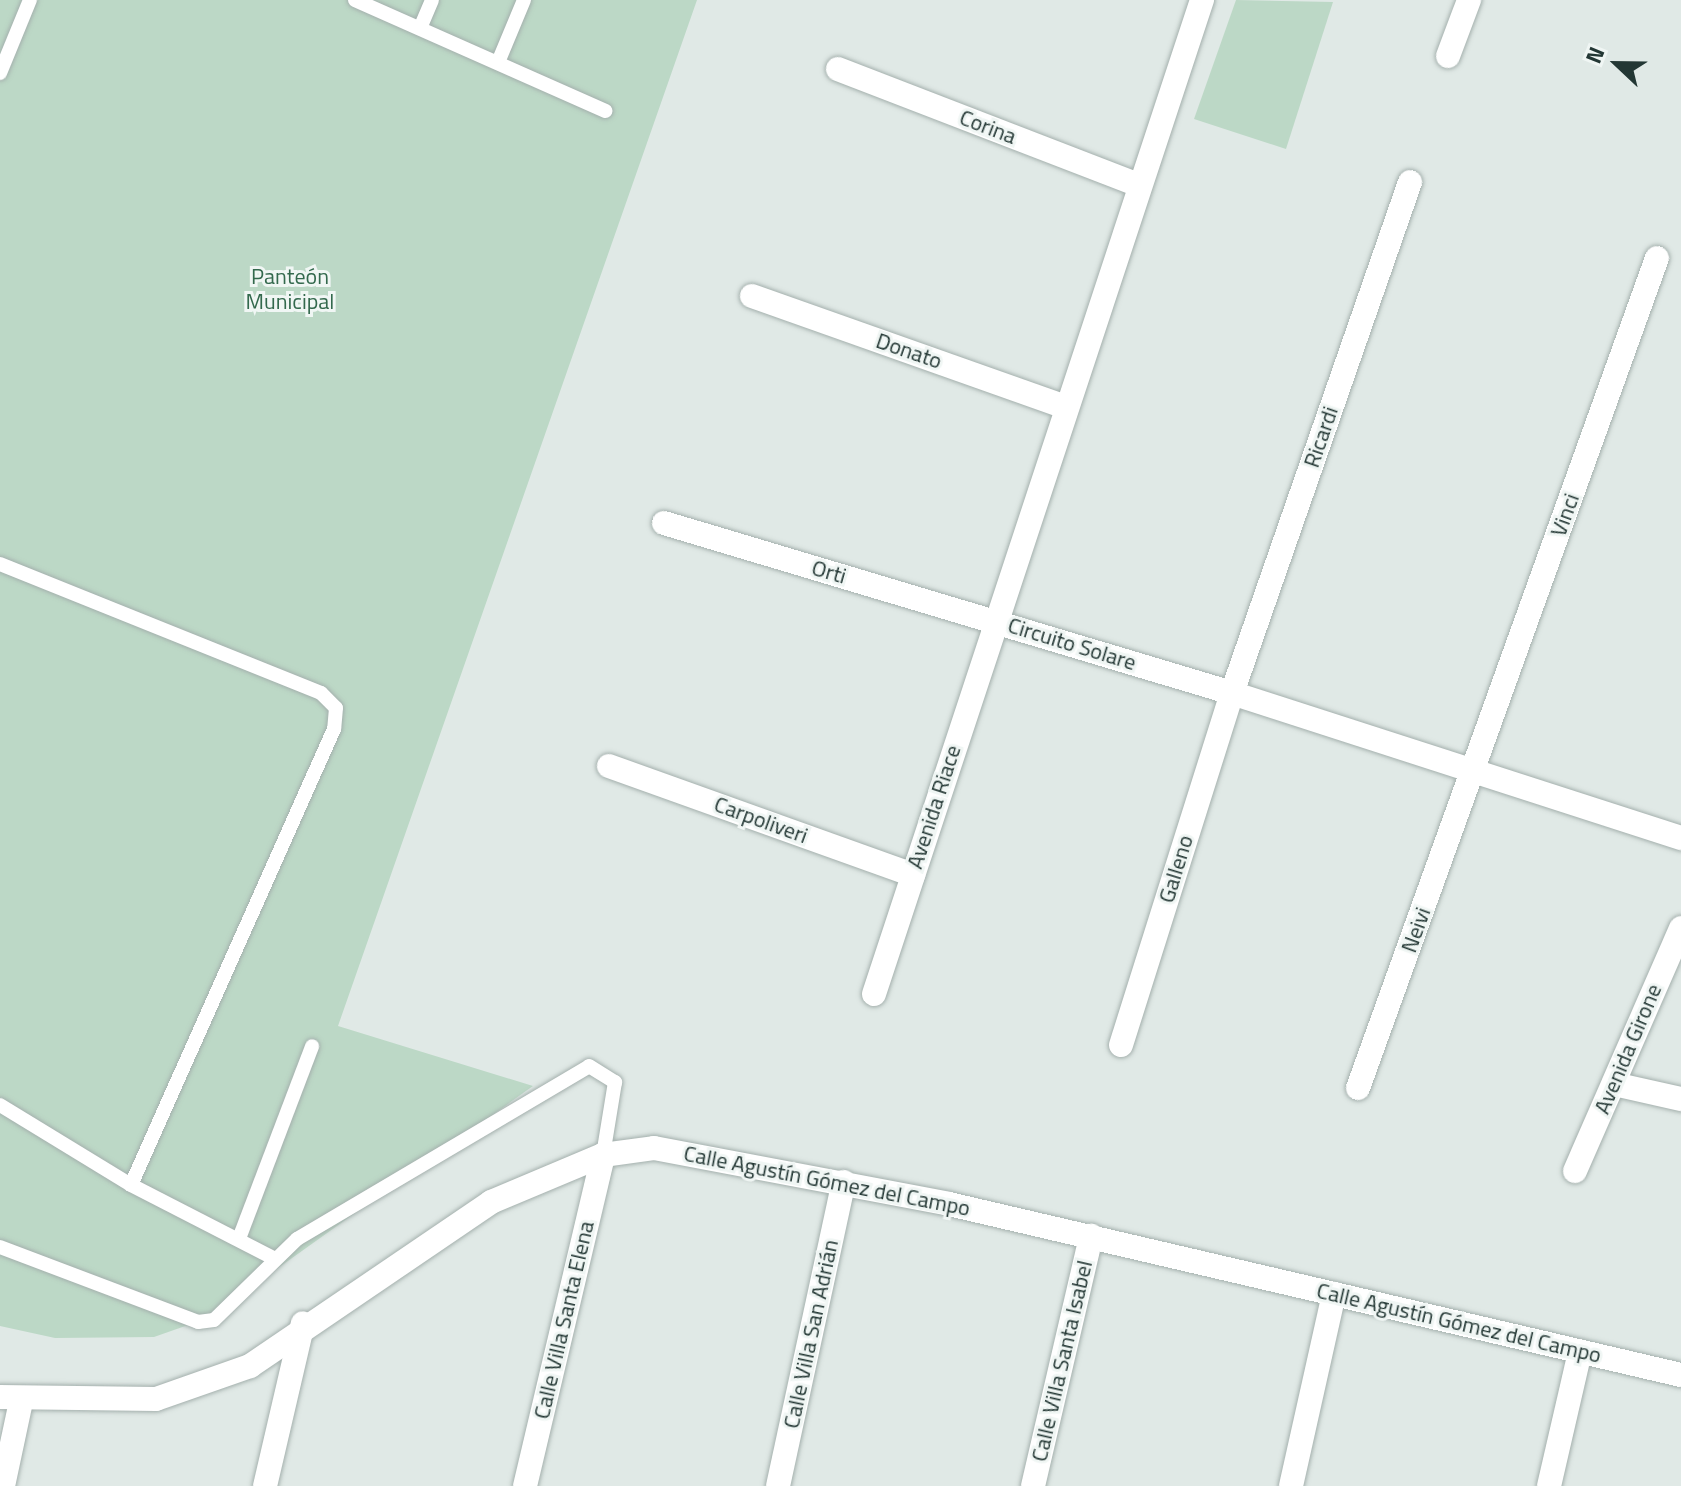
<!DOCTYPE html>
<meta charset="utf-8">
<style>
body{margin:0}
#map{position:relative;width:1681px;height:1486px;overflow:hidden;background:#e0e9e6;font-family:"Titillium Web",sans-serif}
div>[style]{position:absolute}
[style*='--x']{left:calc(var(--x)*1px);top:calc(var(--y)*1px);width:calc(var(--w)*1px);rotate:calc(var(--a)*1deg)}
.green>*{inset:0;background:#bcd8c6}
.roads{filter:drop-shadow(0 0 2px #a4b0ad) drop-shadow(0 0 2px #a4b0ad)}
.service>*{height:14px;margin:-7px;padding:0 7px;transform-origin:7px;border-radius:7px;background:#fff}
.minor>*{height:24px;margin:-12px;padding:0 12px;transform-origin:12px;border-radius:12px;background:#fff}
.tertiary>*{height:24px;margin:-12px;padding:0 12px;transform-origin:12px;border-radius:12px;background:#fff}
span{translate:-50% -50%;white-space:nowrap;text-align:center;line-height:1.15;-webkit-text-stroke:6px #f0f6f4;paint-order:stroke}
.street-label{font-size:22px;color:#233734}
.park-label{font-size:22px;color:#33694d}
.north{position:absolute;left:1577px;top:24px;width:80px;height:80px;-webkit-text-stroke:6px #f0f6f4;paint-order:stroke;rotate:292deg;font-size:22px;font-weight:700;line-height:32px;text-align:center;color:#233734}
.north::after{content:'';display:block;margin:auto;width:28px;height:36px;background:#233734;clip-path:polygon(50% 0,100% 100%,50% 72%,0 100%)}
</style>
<div id="map">
<div class="green">
<div style="clip-path:polygon(0 0,697px 0,338px 1026px,533px 1086px,208px 1318px,154px 1337px,55px 1338px,0 1326px)"></div>
<div style="clip-path:polygon(1236px 0,1333px 2px,1286px 149px,1194px 119px)"></div>
</div>
<div class="roads">
<div class="service">
<div style="--x:355;--y:0;--w:274;--a:23.9"></div>
<div style="--x:421;--y:26;--w:28;--a:-67"></div>
<div style="--x:499;--y:60;--w:65;--a:-67.4"></div>
<div style="--x:0;--y:73;--w:79;--a:-67.7"></div>
<div style="--x:0;--y:564;--w:346;--a:21.9"></div>
<div style="--x:321;--y:693;--w:21;--a:45"></div>
<div style="--x:336;--y:708;--w:21;--a:95"></div>
<div style="--x:334;--y:729;--w:499;--a:114"></div>
<div style="--x:0;--y:1105;--w:153;--a:31.4"></div>
<div style="--x:131;--y:1185;--w:160;--a:27.2"></div>
<div style="--x:240;--y:1236;--w:203;--a:-69.2"></div>
<div style="--x:0;--y:1247;--w:212;--a:20.7"></div>
<div style="--x:198;--y:1322;--w:16;--a:-7"></div>
<div style="--x:214;--y:1320;--w:116;--a:-44.3"></div>
<div style="--x:297;--y:1239;--w:339;--a:-30.6"></div>
<div style="--x:589;--y:1066;--w:31;--a:32"></div>
<div style="--x:615;--y:1082;--w:74;--a:99.3"></div>
</div>
<div class="minor">
<div style="--x:1448;--y:56;--w:60;--a:-69.4"></div>
<div style="--x:838;--y:69;--w:323;--a:21.1"></div>
<div style="--x:752;--y:296;--w:333;--a:19.5"></div>
<div style="--x:664;--y:523;--w:593;--a:16.66"></div>
<div style="--x:1232;--y:693;--w:472;--a:17.9"></div>
<div style="--x:609;--y:766;--w:323;--a:19.7"></div>
<div style="--x:874;--y:994;--w:1047;--a:-71.74"></div>
<div style="--x:1121;--y:1045;--w:369;--a:-72.5"></div>
<div style="--x:1232;--y:693;--w:541;--a:-70.79"></div>
<div style="--x:1614;--y:1084;--w:69;--a:12.6"></div>
<div style="--x:1358;--y:1088;--w:882;--a:-70.19"></div>
<div style="--x:1575;--y:1171;--w:265;--a:-66.4"></div>
<div style="--x:3;--y:1486;--w:87;--a:-78"></div>
<div style="--x:265;--y:1486;--w:167;--a:-76.9"></div>
<div style="--x:525;--y:1486;--w:340;--a:-76.7"></div>
<div style="--x:778;--y:1486;--w:311;--a:-77.8"></div>
<div style="--x:1033;--y:1486;--w:257;--a:-76.9"></div>
<div style="--x:1291;--y:1486;--w:197;--a:-77.4"></div>
<div style="--x:1549;--y:1486;--w:138;--a:-77"></div>
</div>
<div class="tertiary">
<div style="--x:0;--y:1397;--w:156;--a:0.7"></div>
<div style="--x:156;--y:1399;--w:100;--a:-19.3"></div>
<div style="--x:250;--y:1366;--w:292;--a:-34.2"></div>
<div style="--x:491;--y:1202;--w:121;--a:-22.8"></div>
<div style="--x:603;--y:1155;--w:51;--a:-7.8"></div>
<div style="--x:654;--y:1148;--w:300;--a:10.7"></div>
<div style="--x:949;--y:1204;--w:752;--a:13.15"></div>
</div>
</div>
<div class="street-label">
<span style="left:988px;top:127px;rotate:21deg">Corina</span>
<span style="left:909px;top:351px;rotate:19deg">Donato</span>
<span style="left:1321px;top:437px;rotate:-71deg">Ricardi</span>
<span style="left:1565px;top:515px;rotate:-70deg">Vinci</span>
<span style="left:829px;top:572px;rotate:16deg">Orti</span>
<span style="left:1072px;top:644px;rotate:17deg">Circuito Solare</span>
<span style="left:934px;top:807px;rotate:-72deg">Avenida Riace</span>
<span style="left:761px;top:820px;rotate:20deg">Carpoliveri</span>
<span style="left:1176px;top:869px;rotate:-73deg">Galleno</span>
<span style="left:1416px;top:930px;rotate:-70deg">Neivi</span>
<span style="left:1628px;top:1049px;rotate:-67deg">Avenida Girone</span>
<span style="left:827px;top:1181px;rotate:11deg">Calle Agustín Gómez del Campo</span>
<span style="left:564px;top:1320px;rotate:-77deg">Calle Villa Santa Elena</span>
<span style="left:1459px;top:1323px;rotate:13deg">Calle Agustín Gómez del Campo</span>
<span style="left:811px;top:1334px;rotate:-78deg">Calle Villa San Adrián</span>
<span style="left:1062px;top:1361px;rotate:-77deg">Calle Villa Santa Isabel</span>
</div>
<div class="park-label">
<span style="left:290px;top:289px">Panteón<br>Municipal</span>
</div>
<div class="north">N</div>
</div>
